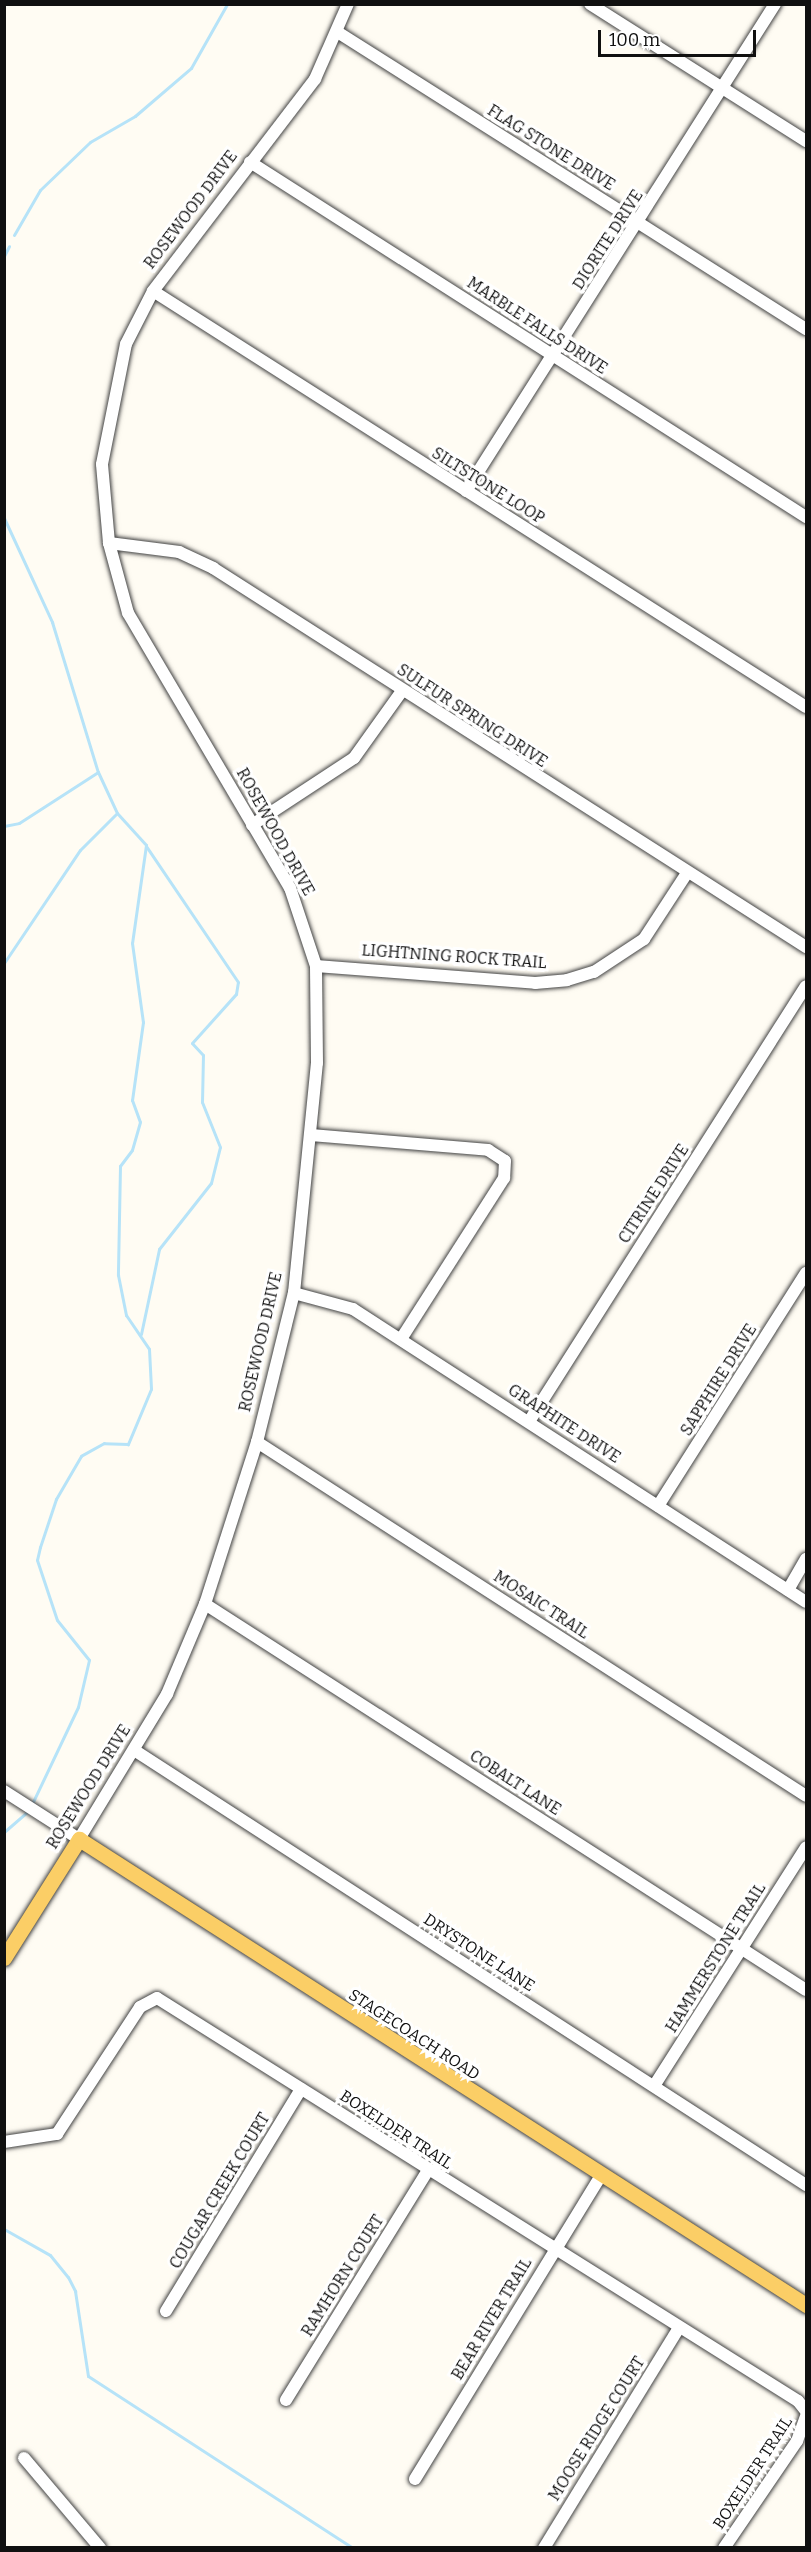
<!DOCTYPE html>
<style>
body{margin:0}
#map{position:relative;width:811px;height:2552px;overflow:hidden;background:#fffcf3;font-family:Bitter,serif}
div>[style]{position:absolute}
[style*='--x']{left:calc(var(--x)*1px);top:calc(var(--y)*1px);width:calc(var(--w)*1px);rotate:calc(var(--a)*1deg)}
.stream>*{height:3px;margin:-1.5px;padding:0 1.5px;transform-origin:1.5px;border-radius:1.5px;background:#b6e3f8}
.roads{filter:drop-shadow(0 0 2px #434343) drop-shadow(0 0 2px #434343)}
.minor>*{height:12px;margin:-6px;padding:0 6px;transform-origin:6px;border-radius:6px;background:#fff}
.major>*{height:15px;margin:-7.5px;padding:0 7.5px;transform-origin:7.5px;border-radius:7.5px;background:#fbce66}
span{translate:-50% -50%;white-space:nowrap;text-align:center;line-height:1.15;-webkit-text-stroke:6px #fff;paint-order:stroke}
.street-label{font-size:16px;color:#101010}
.frame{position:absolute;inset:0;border:6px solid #101010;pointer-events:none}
.scale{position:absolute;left:598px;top:30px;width:158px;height:27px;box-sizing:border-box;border:3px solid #101010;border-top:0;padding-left:8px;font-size:18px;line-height:21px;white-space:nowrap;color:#101010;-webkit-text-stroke:4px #fff;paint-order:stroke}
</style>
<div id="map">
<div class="stream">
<div style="--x:14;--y:235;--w:52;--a:-60"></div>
<div style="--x:40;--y:190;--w:69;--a:-43.8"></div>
<div style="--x:90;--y:142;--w:52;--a:-30"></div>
<div style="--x:135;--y:116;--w:74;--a:-40.6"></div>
<div style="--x:191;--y:68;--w:73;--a:-60.6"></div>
<div style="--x:4;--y:256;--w:11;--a:-63"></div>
<div style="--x:4;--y:518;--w:115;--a:65.2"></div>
<div style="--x:52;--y:622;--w:157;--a:73"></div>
<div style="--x:98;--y:772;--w:45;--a:65.1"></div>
<div style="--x:117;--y:813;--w:43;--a:47.8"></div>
<div style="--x:146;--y:845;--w:99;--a:98.1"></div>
<div style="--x:132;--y:943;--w:80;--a:82.1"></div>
<div style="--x:143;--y:1022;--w:79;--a:98"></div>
<div style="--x:132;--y:1100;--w:23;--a:70"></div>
<div style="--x:140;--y:1122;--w:29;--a:106"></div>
<div style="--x:132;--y:1150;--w:20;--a:127"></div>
<div style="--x:120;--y:1166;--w:109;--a:91.1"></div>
<div style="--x:118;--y:1275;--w:41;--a:78.7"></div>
<div style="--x:126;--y:1315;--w:41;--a:55.9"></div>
<div style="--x:149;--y:1349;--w:40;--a:87.1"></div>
<div style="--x:151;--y:1389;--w:60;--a:112.7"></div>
<div style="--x:128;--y:1444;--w:24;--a:-178"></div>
<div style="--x:104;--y:1443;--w:26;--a:151"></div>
<div style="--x:81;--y:1456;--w:50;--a:120.2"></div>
<div style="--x:56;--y:1499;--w:51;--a:108.4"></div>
<div style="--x:40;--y:1547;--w:13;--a:103"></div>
<div style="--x:37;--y:1560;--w:63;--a:71.6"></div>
<div style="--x:57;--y:1620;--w:51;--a:51.3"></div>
<div style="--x:89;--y:1660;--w:48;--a:103.2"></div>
<div style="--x:78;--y:1707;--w:107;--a:115.4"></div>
<div style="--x:4;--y:826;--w:15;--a:-11"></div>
<div style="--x:19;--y:823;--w:94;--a:-32.8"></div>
<div style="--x:4;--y:963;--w:136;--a:-56.1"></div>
<div style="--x:80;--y:850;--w:52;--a:-45"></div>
<div style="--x:141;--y:1334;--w:87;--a:-78"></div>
<div style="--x:159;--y:1249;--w:84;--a:-51.8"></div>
<div style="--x:211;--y:1183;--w:37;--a:-76"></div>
<div style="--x:220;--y:1147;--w:48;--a:-111.8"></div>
<div style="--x:202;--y:1102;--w:47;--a:-88.8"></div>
<div style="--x:203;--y:1055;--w:16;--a:-133"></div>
<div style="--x:192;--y:1043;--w:66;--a:-48.1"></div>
<div style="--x:236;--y:994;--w:12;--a:-81"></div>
<div style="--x:238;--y:982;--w:164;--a:-124.1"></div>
<div style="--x:4;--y:1832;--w:33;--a:-41"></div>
<div style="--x:4;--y:2229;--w:53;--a:29.5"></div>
<div style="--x:50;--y:2255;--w:28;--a:51"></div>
<div style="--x:68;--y:2277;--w:16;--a:63"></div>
<div style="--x:75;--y:2291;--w:86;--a:81.3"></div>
<div style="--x:88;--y:2376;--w:316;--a:33"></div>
</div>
<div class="roads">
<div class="minor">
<div style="--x:590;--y:4;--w:256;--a:32.4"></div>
<div style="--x:339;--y:33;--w:553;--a:32.37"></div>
<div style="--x:250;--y:162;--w:660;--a:32.56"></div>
<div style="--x:153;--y:291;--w:774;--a:32.5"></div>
<div style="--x:466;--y:491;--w:577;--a:-57.6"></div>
<div style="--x:109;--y:543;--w:71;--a:7.3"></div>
<div style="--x:179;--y:552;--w:38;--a:25"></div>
<div style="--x:213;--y:568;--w:704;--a:32.58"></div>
<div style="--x:252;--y:825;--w:122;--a:-33.3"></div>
<div style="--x:354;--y:758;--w:82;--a:-54.4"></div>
<div style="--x:316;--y:966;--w:220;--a:4.4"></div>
<div style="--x:535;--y:983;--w:32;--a:-5"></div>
<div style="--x:567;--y:980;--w:28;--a:-17"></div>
<div style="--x:594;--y:972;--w:60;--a:-33.4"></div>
<div style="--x:644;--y:939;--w:79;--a:-56.9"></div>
<div style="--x:311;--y:1135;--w:178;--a:4.8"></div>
<div style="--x:488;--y:1150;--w:20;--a:33"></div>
<div style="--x:505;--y:1161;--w:17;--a:93"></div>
<div style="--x:504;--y:1178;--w:191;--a:122.6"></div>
<div style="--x:294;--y:1293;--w:61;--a:15.2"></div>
<div style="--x:353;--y:1309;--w:539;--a:32.89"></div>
<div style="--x:530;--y:1420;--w:514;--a:-57.55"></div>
<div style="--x:257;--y:1442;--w:653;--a:32.81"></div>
<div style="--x:658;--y:1506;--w:276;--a:-57.6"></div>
<div style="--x:788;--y:1590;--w:36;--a:-60"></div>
<div style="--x:205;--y:1604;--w:714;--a:32.71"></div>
<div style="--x:134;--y:1750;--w:801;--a:32.92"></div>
<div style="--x:4;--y:1791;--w:89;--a:32.6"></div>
<div style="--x:79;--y:1839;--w:170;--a:-58.7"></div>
<div style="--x:167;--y:1694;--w:98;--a:-67.1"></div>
<div style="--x:205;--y:1604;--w:170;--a:-72.2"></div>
<div style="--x:257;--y:1442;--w:154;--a:-76.1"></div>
<div style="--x:294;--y:1293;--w:231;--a:-84.3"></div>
<div style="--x:317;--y:1063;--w:97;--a:-90.6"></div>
<div style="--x:316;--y:966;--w:82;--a:-108.4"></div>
<div style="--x:290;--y:888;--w:319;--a:-120.5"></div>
<div style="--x:128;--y:613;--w:73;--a:-105.2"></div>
<div style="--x:109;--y:543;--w:79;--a:-95.1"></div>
<div style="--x:102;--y:464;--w:122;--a:-78.7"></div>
<div style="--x:126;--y:344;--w:59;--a:-63"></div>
<div style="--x:153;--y:291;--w:267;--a:-52.6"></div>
<div style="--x:315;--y:79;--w:82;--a:-66.3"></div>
<div style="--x:654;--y:2086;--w:283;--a:-57.5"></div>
<div style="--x:4;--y:2142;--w:54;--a:-8.6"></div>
<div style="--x:57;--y:2134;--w:152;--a:-56.8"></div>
<div style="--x:140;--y:2007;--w:19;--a:-28"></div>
<div style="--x:157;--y:1998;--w:757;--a:32.16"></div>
<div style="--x:798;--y:2401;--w:13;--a:51"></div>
<div style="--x:166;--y:2311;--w:260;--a:-58.7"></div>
<div style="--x:286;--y:2400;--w:270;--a:-58.3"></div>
<div style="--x:24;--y:2458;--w:118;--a:49.8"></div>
<div style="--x:415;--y:2479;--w:354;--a:-58.5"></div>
<div style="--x:544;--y:2548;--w:258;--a:-58.5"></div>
<div style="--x:724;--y:2548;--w:130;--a:-55.7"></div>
<div style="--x:797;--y:2441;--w:27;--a:-70"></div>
</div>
<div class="major">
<div style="--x:4;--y:1958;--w:141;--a:-57.8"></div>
<div style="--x:79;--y:1839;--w:864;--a:32.66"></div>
</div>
</div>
<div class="street-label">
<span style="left:551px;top:148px;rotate:32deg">FLAG STONE DRIVE</span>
<span style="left:191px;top:210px;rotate:-53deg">ROSEWOOD DRIVE</span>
<span style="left:608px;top:240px;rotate:-57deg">DIORITE DRIVE</span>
<span style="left:537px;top:326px;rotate:33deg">MARBLE FALLS DRIVE</span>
<span style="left:488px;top:486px;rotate:32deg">SILTSTONE LOOP</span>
<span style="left:472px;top:716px;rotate:33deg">SULFUR SPRING DRIVE</span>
<span style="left:275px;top:832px;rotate:61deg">ROSEWOOD DRIVE</span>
<span style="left:454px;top:957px;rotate:4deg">LIGHTNING ROCK TRAIL</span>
<span style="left:654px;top:1194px;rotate:-57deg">CITRINE DRIVE</span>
<span style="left:261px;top:1342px;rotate:-77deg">ROSEWOOD DRIVE</span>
<span style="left:719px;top:1380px;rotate:-58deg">SAPPHIRE DRIVE</span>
<span style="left:564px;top:1424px;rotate:33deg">GRAPHITE DRIVE</span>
<span style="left:541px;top:1605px;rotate:33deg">MOSAIC TRAIL</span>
<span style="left:515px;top:1783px;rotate:33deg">COBALT LANE</span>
<span style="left:89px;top:1787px;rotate:-58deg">ROSEWOOD DRIVE</span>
<span style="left:479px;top:1953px;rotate:33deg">DRYSTONE LANE</span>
<span style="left:716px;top:1958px;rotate:-58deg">HAMMERSTONE TRAIL</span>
<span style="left:414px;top:2035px;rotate:33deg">STAGECOACH ROAD</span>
<span style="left:396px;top:2130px;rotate:33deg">BOXELDER TRAIL</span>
<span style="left:220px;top:2191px;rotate:-59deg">COUGAR CREEK COURT</span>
<span style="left:343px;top:2276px;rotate:-58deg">RAMHORN COURT</span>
<span style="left:492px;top:2319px;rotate:-59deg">BEAR RIVER TRAIL</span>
<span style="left:597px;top:2429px;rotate:-58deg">MOOSE RIDGE COURT</span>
<span style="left:753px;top:2473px;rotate:-57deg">BOXELDER TRAIL</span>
</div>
<div class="frame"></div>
<div class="scale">100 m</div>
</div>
